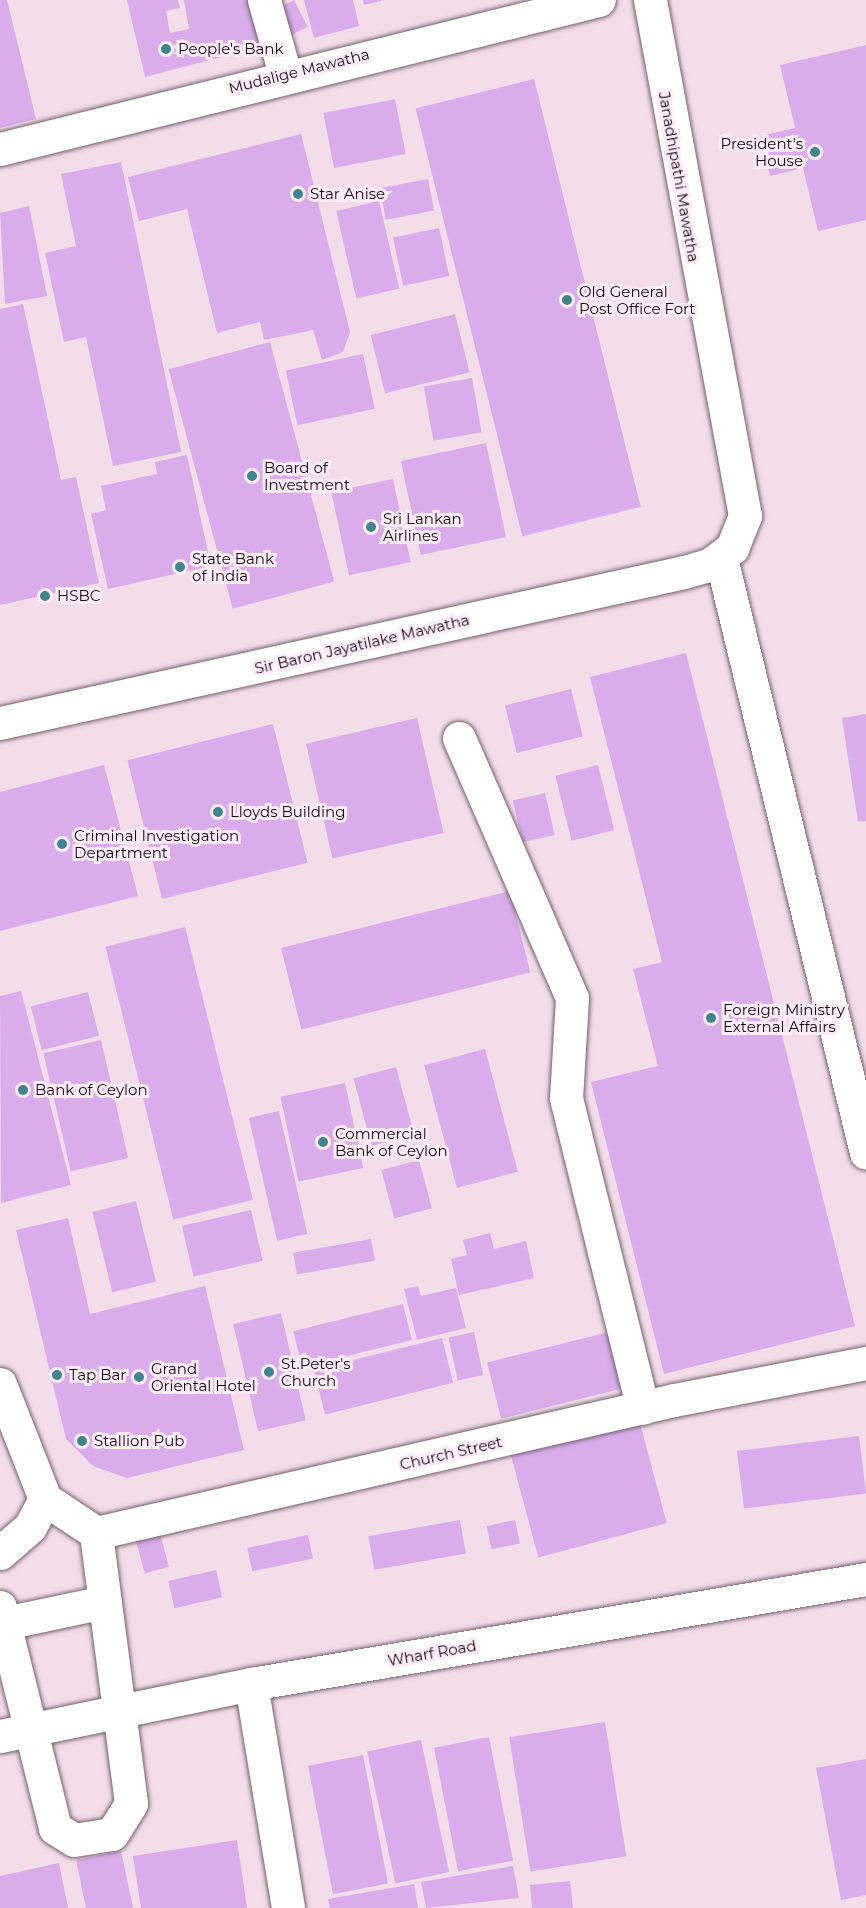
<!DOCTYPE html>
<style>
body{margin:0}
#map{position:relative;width:866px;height:1908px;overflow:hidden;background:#f2dde9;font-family:Montserrat,sans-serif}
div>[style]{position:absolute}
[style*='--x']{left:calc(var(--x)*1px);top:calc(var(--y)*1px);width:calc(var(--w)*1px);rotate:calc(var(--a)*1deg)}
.building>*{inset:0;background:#d9adec;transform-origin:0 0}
.roads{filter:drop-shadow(0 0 2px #75626d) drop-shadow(0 0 2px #75626d)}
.minor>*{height:33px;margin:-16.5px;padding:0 16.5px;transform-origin:16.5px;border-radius:16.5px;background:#fff}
.major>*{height:33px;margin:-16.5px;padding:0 16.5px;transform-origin:16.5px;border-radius:16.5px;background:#fff}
.dots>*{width:16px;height:16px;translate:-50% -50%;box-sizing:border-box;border:3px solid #fdebf5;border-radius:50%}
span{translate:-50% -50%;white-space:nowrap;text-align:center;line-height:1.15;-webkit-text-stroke:6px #fdebf5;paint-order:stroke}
.poi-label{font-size:15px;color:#120b0f}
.left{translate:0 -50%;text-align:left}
.right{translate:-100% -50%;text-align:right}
.street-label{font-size:15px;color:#120b0f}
</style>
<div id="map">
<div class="building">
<div style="clip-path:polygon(0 0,7px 0,36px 119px,0 128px)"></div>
<div style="clip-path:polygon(127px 0,178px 0,180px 8px,166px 11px,170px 33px,189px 29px,184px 0,249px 0,260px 47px,145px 77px)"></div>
<div style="left:294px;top:0;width:30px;height:27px;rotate:63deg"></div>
<div style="clip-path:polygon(304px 0,353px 0,359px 26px,314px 38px)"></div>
<div style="clip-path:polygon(363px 0,381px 0,381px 1px,364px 5px)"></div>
<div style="clip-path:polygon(866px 45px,866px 220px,818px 231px,803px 168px,770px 176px,761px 136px,795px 128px,780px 65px)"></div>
<div style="left:534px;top:79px;width:441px;height:122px;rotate:76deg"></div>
<div style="left:395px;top:99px;width:56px;height:73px;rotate:79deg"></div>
<div style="clip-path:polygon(301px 134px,350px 332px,343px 352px,322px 360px,313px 330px,264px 340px,260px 322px,217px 333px,187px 209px,139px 221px,128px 177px)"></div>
<div style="clip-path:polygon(121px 162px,181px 452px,113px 466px,86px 337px,64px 342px,45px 253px,76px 246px,61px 174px)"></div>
<div style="left:428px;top:179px;width:32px;height:49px;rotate:79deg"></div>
<div style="left:379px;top:201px;width:90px;height:44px;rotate:77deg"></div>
<div style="clip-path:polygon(29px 206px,47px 296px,5px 304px,0 213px)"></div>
<div style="left:439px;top:228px;width:49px;height:47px;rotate:78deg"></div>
<div style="clip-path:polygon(23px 304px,61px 480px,76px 477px,99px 583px,0 605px,0 309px)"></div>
<div style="left:455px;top:314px;width:60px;height:87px;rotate:76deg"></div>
<div style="left:270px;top:342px;width:248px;height:105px;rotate:75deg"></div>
<div style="left:363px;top:354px;width:56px;height:79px;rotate:78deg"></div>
<div style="left:472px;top:378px;width:55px;height:49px;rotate:80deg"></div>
<div style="left:486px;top:443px;width:96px;height:87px;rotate:78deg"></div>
<div style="clip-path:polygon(187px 455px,211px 566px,108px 589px,91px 514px,106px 510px,101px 486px,157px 474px,155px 462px)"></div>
<div style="left:393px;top:479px;width:85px;height:63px;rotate:78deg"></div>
<div style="clip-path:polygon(686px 653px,855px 1326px,664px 1374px,591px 1082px,658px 1066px,633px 969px,662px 962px,590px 677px)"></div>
<div style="left:571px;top:689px;width:49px;height:68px;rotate:76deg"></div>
<div style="clip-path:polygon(866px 714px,866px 821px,858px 822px,842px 718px)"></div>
<div style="left:417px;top:718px;width:118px;height:114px;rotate:77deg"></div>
<div style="left:273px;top:724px;width:143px;height:150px;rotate:76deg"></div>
<div style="clip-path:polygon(104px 765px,138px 896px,0 931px,0 792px)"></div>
<div style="left:598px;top:765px;width:67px;height:44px;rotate:76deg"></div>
<div style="left:545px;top:793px;width:43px;height:33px;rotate:77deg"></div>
<div style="left:510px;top:891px;width:84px;height:236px;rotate:76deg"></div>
<div style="left:185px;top:927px;width:281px;height:82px;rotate:76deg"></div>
<div style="clip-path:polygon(21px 991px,71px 1185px,1px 1203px,0 996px)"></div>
<div style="left:88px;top:992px;width:45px;height:59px;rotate:76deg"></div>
<div style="left:101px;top:1040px;width:121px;height:59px;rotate:77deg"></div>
<div style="left:485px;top:1049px;width:127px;height:63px;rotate:75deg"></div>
<div style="left:396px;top:1067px;width:70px;height:44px;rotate:75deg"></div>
<div style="left:345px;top:1083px;width:87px;height:66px;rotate:78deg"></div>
<div style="left:279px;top:1111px;width:126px;height:31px;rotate:77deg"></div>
<div style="left:419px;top:1160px;width:50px;height:39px;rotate:75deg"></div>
<div style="left:136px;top:1201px;width:83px;height:45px;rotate:76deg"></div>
<div style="left:251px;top:1210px;width:52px;height:71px;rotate:77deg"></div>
<div style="clip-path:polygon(68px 1218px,90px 1314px,205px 1286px,244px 1450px,127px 1478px,93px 1466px,66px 1439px,16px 1230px)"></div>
<div style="clip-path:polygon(490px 1233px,494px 1249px,526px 1241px,534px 1278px,459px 1295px,451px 1259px,467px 1255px,463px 1240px)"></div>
<div style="left:371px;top:1239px;width:22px;height:79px;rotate:80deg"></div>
<div style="clip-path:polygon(418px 1286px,421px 1296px,456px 1288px,466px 1328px,417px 1340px,404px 1289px)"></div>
<div style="left:403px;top:1304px;width:37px;height:113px;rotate:76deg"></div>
<div style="left:281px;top:1313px;width:110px;height:49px;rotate:77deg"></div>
<div style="left:621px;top:1329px;width:58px;height:138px;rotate:76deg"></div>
<div style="left:474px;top:1332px;width:44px;height:26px;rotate:78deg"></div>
<div style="left:442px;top:1338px;width:46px;height:132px;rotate:76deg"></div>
<div style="left:637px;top:1412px;width:115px;height:133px;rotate:75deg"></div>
<div style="left:859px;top:1436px;width:58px;height:123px;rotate:83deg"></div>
<div style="left:460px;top:1520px;width:34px;height:93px;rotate:80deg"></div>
<div style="left:515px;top:1520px;width:24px;height:29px;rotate:78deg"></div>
<div style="left:159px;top:1530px;width:38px;height:25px;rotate:75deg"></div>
<div style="left:308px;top:1535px;width:24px;height:62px;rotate:78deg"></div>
<div style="left:216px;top:1570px;width:28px;height:49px;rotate:77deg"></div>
<div style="left:605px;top:1722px;width:136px;height:97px;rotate:81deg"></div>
<div style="left:489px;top:1737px;width:126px;height:56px;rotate:79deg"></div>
<div style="left:421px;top:1740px;width:135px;height:55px;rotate:78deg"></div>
<div style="left:363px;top:1755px;width:131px;height:56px;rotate:79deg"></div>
<div style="clip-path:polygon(866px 1759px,866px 1895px,841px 1900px,816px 1768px)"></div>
<div style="clip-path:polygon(237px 1840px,247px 1908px,141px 1908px,133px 1856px)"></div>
<div style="clip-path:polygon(121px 1851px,133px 1908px,86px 1908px,76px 1860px)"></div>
<div style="clip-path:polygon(59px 1863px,68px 1908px,0 1908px,0 1876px)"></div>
<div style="clip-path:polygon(513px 1866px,519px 1898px,426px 1908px,421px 1882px)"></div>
<div style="clip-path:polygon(570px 1881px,573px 1908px,532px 1908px,530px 1885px)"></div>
<div style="clip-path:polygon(414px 1884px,418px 1908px,330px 1908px,328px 1899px)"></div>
</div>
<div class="roads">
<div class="minor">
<div style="--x:264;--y:0;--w:77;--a:74.2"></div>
<div style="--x:0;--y:149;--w:617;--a:-13.97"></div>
<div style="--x:721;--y:558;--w:612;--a:76.3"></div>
<div style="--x:459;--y:738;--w:283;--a:66.5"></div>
<div style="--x:572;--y:998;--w:100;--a:93.4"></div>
<div style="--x:566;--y:1098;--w:319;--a:76.1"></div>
<div style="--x:0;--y:1384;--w:123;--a:68.6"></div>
<div style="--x:45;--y:1499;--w:61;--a:33.7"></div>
<div style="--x:96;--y:1533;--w:593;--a:-12.96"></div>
<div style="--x:674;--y:1400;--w:196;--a:-10.9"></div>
<div style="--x:0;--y:1553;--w:40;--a:-41"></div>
<div style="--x:30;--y:1527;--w:32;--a:-62"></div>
<div style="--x:0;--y:1607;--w:228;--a:76"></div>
<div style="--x:55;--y:1828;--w:22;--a:32"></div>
<div style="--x:74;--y:1840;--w:38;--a:-9"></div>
<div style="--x:112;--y:1834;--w:36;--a:-58"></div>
<div style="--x:131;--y:1803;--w:272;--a:-97.4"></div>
<div style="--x:5;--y:1623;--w:102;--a:-11.9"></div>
<div style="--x:251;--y:1684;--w:227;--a:80.6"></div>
</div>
<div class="major">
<div style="--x:0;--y:723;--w:700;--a:-12.45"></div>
<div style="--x:684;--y:572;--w:26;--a:-16"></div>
<div style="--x:709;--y:565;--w:29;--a:-36"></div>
<div style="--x:732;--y:548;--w:35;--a:-68"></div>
<div style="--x:745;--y:516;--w:525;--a:-100.43"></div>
<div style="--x:0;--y:1736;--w:256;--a:-11.7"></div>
<div style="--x:251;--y:1684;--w:624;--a:-9.69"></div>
</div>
</div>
<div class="dots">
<div style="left:166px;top:49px;background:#3e858e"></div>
<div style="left:815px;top:152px;background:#3e858e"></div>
<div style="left:298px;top:194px;background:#3e858e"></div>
<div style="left:567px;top:300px;background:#3e858e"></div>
<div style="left:252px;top:476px;background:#3e858e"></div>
<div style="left:371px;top:527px;background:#3e858e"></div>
<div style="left:180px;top:567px;background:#3e858e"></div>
<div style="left:45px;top:596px;background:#3e858e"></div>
<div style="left:218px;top:812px;background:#3e858e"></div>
<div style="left:62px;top:844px;background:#3e858e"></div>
<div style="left:711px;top:1018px;background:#3e858e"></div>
<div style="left:23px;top:1090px;background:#3e858e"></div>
<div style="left:323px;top:1142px;background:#3e858e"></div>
<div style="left:269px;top:1372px;background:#3e858e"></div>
<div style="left:57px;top:1375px;background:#3e858e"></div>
<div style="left:139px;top:1377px;background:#3e858e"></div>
<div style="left:82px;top:1441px;background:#3e858e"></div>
</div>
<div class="poi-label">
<span class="left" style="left:178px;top:49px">People's Bank</span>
<span class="right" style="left:803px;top:152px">President's<br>House</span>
<span class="left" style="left:310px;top:194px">Star Anise</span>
<span class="left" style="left:579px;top:300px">Old General<br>Post Office Fort</span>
<span class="left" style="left:264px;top:476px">Board of<br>Investment</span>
<span class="left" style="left:383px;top:527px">Sri Lankan<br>Airlines</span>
<span class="left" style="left:192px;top:567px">State Bank<br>of India</span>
<span class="left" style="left:57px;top:596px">HSBC</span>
<span class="left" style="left:230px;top:812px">Lloyds Building</span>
<span class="left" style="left:74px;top:844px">Criminal Investigation<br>Department</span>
<span class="left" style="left:723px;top:1018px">Foreign Ministry<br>External Affairs</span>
<span class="left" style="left:35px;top:1090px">Bank of Ceylon</span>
<span class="left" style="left:335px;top:1142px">Commercial<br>Bank of Ceylon</span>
<span class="left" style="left:281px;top:1372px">St.Peter's<br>Church</span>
<span class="left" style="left:151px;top:1377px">Grand<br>Oriental Hotel</span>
<span class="left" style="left:69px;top:1375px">Tap Bar</span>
<span class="left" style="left:94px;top:1441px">Stallion Pub</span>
</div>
<div class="street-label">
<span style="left:299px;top:71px;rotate:-14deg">Mudalige Mawatha</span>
<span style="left:679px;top:177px;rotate:80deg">Janadhipathi Mawatha</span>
<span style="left:362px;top:644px;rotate:-13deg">Sir Baron Jayatilake Mawatha</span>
<span style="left:451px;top:1453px;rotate:-13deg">Church Street</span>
<span style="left:432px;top:1653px;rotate:-10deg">Wharf Road</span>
</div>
</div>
